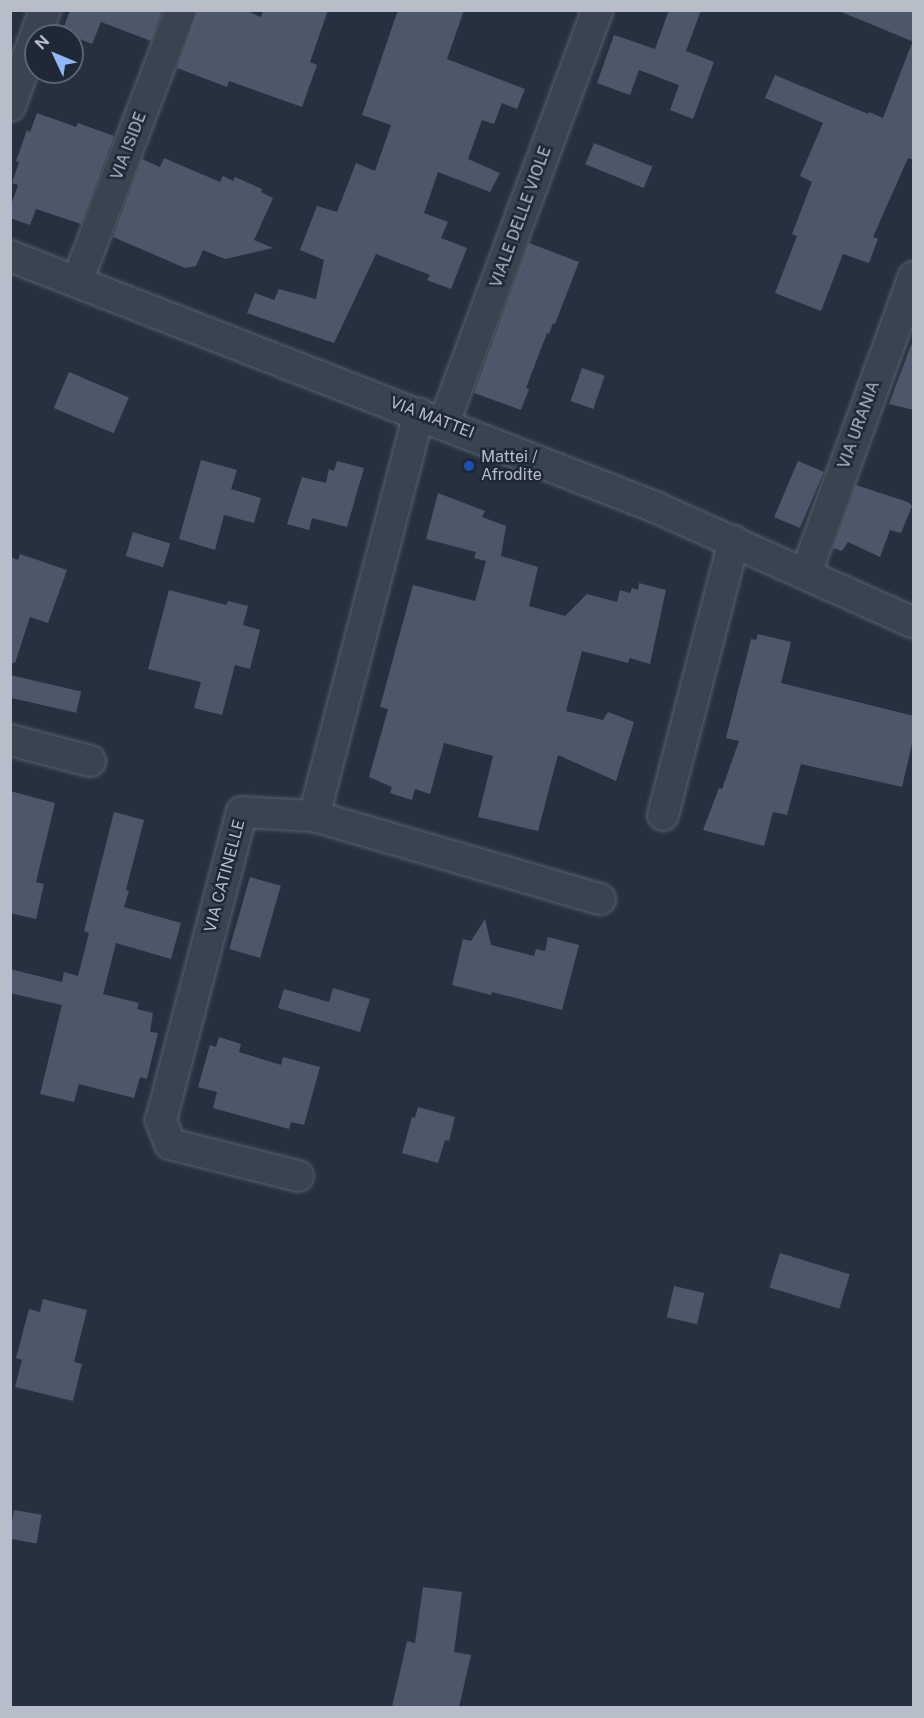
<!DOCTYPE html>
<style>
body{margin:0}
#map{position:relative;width:924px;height:1718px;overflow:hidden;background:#263140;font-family:"Public Sans",sans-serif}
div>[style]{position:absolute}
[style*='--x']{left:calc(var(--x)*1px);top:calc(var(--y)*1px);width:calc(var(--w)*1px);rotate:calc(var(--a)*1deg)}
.building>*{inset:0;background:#4c5869;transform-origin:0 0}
.roads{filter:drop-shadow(0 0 2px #58616d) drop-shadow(0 0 2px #58616d)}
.minor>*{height:30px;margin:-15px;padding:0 15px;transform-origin:15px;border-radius:15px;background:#3a4350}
.dots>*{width:16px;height:16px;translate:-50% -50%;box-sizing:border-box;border:3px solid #1f2835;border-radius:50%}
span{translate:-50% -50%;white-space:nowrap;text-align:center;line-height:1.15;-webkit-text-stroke:5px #1f2835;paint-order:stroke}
.street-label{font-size:16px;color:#b7beca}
.poi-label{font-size:16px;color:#b7beca}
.left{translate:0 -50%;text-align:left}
.frame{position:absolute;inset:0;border:12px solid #b7beca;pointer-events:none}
.north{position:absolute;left:24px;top:24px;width:60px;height:60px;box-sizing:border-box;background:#1f2835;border:2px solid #5c6471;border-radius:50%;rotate:314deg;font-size:16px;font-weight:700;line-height:24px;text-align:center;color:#b7beca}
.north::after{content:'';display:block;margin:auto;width:21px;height:27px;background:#90b7f6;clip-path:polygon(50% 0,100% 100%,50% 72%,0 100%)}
</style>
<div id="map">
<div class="building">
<div style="clip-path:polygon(70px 10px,162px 10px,151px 41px,101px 22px,92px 44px,62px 32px)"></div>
<div style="clip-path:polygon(198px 10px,245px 10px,261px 17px,263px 10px,328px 10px,310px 62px,317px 65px,302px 107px,229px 81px,227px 87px,177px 68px)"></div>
<div style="clip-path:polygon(398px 10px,464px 10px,447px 59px,525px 89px,517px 109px,502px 103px,494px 124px,482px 120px,468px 159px,500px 173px,490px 192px,438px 172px,424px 213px,448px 222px,441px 238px,467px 248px,451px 289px,427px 280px,430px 275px,376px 254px,334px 343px,247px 313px,255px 293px,274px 300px,279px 289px,316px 299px,324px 260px,300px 250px,317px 206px,337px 212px,356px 163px,375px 171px,391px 125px,362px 115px)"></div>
<div style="clip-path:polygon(669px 10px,701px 10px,686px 51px,714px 62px,693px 119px,670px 110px,679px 85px,639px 70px,630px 95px,597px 83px,614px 35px,655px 49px)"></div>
<div style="clip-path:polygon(839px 10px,914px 10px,914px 42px,839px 11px)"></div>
<div style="clip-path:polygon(912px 43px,914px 160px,908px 158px,873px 237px,878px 239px,869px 263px,843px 254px,821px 311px,775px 293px,797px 236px,792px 234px,812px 182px,800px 176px,823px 123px,765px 98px,775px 75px,868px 114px,869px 112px,883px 118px)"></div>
<div style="clip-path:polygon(37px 113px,76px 127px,78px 123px,114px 136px,81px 224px,36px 209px,30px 225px,10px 218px,10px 208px,18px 185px,12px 183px,19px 162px,16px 161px,27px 130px,30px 132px)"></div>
<div style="left:594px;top:143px;width:63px;height:23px;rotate:22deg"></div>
<div style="clip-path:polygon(164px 158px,220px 182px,223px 176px,233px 181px,235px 177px,262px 189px,261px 192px,273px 198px,254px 240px,273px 248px,225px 259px,203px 250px,196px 266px,185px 268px,113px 237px,142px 159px,160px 167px)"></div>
<div style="clip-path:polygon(529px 243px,579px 262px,555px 324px,553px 323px,549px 334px,547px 333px,526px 388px,529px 389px,521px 410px,474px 393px)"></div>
<div style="clip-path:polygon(911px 345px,914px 346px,914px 410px,889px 404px)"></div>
<div style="left:582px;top:368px;width:24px;height:35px;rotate:19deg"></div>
<div style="left:69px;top:372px;width:65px;height:39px;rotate:23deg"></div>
<div style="clip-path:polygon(201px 460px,237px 470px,231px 489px,261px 498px,254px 523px,224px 515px,215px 550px,179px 539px)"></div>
<div style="clip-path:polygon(337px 461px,364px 468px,347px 527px,312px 518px,309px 530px,287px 524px,302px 477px,326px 483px,329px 469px,334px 471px)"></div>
<div style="left:798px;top:461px;width:28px;height:61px;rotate:23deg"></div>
<div style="clip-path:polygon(856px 485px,908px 502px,912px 506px,901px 533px,890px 530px,880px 557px,848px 542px,842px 551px,833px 548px)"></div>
<div style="clip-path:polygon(438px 493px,485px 511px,482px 517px,506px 526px,501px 556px,538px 567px,529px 606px,565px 616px,587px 594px,617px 602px,620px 590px,630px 593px,632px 588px,638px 590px,639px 583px,666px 590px,650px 664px,630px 658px,628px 663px,582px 651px,566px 711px,603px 720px,608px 712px,634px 722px,616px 781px,558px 755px,538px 831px,478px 817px,493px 756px,444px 743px,430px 794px,415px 789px,412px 800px,390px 793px,392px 787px,369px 777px,388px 709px,380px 707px,413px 585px,475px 601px,486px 561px,474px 558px,476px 552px,426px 539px)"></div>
<div style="left:133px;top:532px;width:39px;height:25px;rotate:17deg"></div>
<div style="clip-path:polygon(20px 554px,67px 570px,48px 623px,30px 617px,15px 663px,10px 663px,10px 557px,18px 560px)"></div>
<div style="clip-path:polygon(169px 590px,226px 605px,228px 601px,248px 606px,243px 625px,260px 630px,250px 669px,235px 665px,222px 715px,194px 708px,201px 682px,148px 669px)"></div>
<div style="clip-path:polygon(758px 634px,791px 642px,781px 683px,914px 716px,914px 735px,902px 787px,801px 764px,787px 815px,773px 812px,764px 846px,703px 830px,719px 788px,722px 789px,739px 741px,726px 738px,751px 639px,756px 640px)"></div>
<div style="left:10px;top:675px;width:73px;height:22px;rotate:13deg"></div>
<div style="clip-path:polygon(10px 791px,55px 803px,36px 882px,44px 884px,36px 919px,10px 913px)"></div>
<div style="clip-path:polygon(114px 812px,144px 820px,126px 890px,129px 891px,124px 907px,181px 923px,171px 959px,116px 943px,103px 994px,139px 1003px,137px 1009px,153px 1013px,150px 1032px,158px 1033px,147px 1079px,140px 1077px,134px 1098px,79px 1084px,74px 1102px,40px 1094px,62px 1005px,10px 993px,10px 969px,62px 982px,64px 972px,78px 976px,89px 933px,84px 931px)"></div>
<div style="left:250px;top:877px;width:32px;height:75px;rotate:16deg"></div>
<div style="clip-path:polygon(485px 919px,491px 945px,534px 956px,536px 949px,545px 951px,548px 937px,579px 945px,562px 1010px,492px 992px,491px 995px,452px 985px,463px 939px,471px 941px)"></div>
<div style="clip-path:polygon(333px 988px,370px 999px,360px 1032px,278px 1008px,284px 989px,329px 1002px)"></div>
<div style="clip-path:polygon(219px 1037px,241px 1044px,239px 1052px,281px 1065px,283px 1057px,320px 1067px,304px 1125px,291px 1122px,289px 1129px,213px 1108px,217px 1092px,198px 1087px,210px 1045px,216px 1047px)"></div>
<div style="clip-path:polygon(418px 1107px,455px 1117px,449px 1141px,445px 1140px,438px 1163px,402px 1153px,412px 1117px,415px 1118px)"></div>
<div style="left:780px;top:1253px;width:73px;height:36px;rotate:17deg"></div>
<div style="left:674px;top:1286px;width:31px;height:32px;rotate:13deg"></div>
<div style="clip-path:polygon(43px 1299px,87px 1310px,74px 1362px,82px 1364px,73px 1401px,15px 1387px,22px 1360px,16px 1358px,29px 1309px,40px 1312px)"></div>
<div style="left:14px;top:1510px;width:28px;height:29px;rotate:10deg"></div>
<div style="clip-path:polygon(423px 1587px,462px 1592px,454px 1652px,471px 1655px,459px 1707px,392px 1707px,407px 1641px,415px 1643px)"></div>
</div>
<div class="roads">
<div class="minor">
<div style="--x:10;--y:106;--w:102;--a:-70"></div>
<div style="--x:10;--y:256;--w:692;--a:21.26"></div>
<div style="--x:655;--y:507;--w:284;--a:24.1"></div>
<div style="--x:77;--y:282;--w:291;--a:-69.1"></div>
<div style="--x:444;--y:423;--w:441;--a:-69.6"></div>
<div style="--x:806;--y:573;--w:315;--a:-70"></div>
<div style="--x:10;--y:740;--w:83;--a:14.7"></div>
<div style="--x:663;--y:815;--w:283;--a:-75.5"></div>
<div style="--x:314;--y:816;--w:298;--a:16.2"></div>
<div style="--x:298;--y:1176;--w:132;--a:-166"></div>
<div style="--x:170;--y:1144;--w:26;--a:-111"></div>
<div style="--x:161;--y:1120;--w:318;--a:-75.3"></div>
<div style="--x:242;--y:812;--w:72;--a:3.2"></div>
<div style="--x:314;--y:816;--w:416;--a:-75.4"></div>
</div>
</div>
<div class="dots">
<div style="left:469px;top:466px;background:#1a4fb4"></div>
</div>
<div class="street-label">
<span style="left:129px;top:146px;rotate:-69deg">VIA ISIDE</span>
<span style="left:521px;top:217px;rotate:-70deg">VIALE DELLE VIOLE</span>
<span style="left:432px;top:418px;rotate:21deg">VIA MATTEI</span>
<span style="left:859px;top:425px;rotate:-70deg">VIA URANIA</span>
<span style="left:225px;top:876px;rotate:-75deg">VIA CATINELLE</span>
</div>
<div class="poi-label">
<span class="left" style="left:481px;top:466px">Mattei /<br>Afrodite</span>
</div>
<div class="frame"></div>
<div class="north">N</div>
</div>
